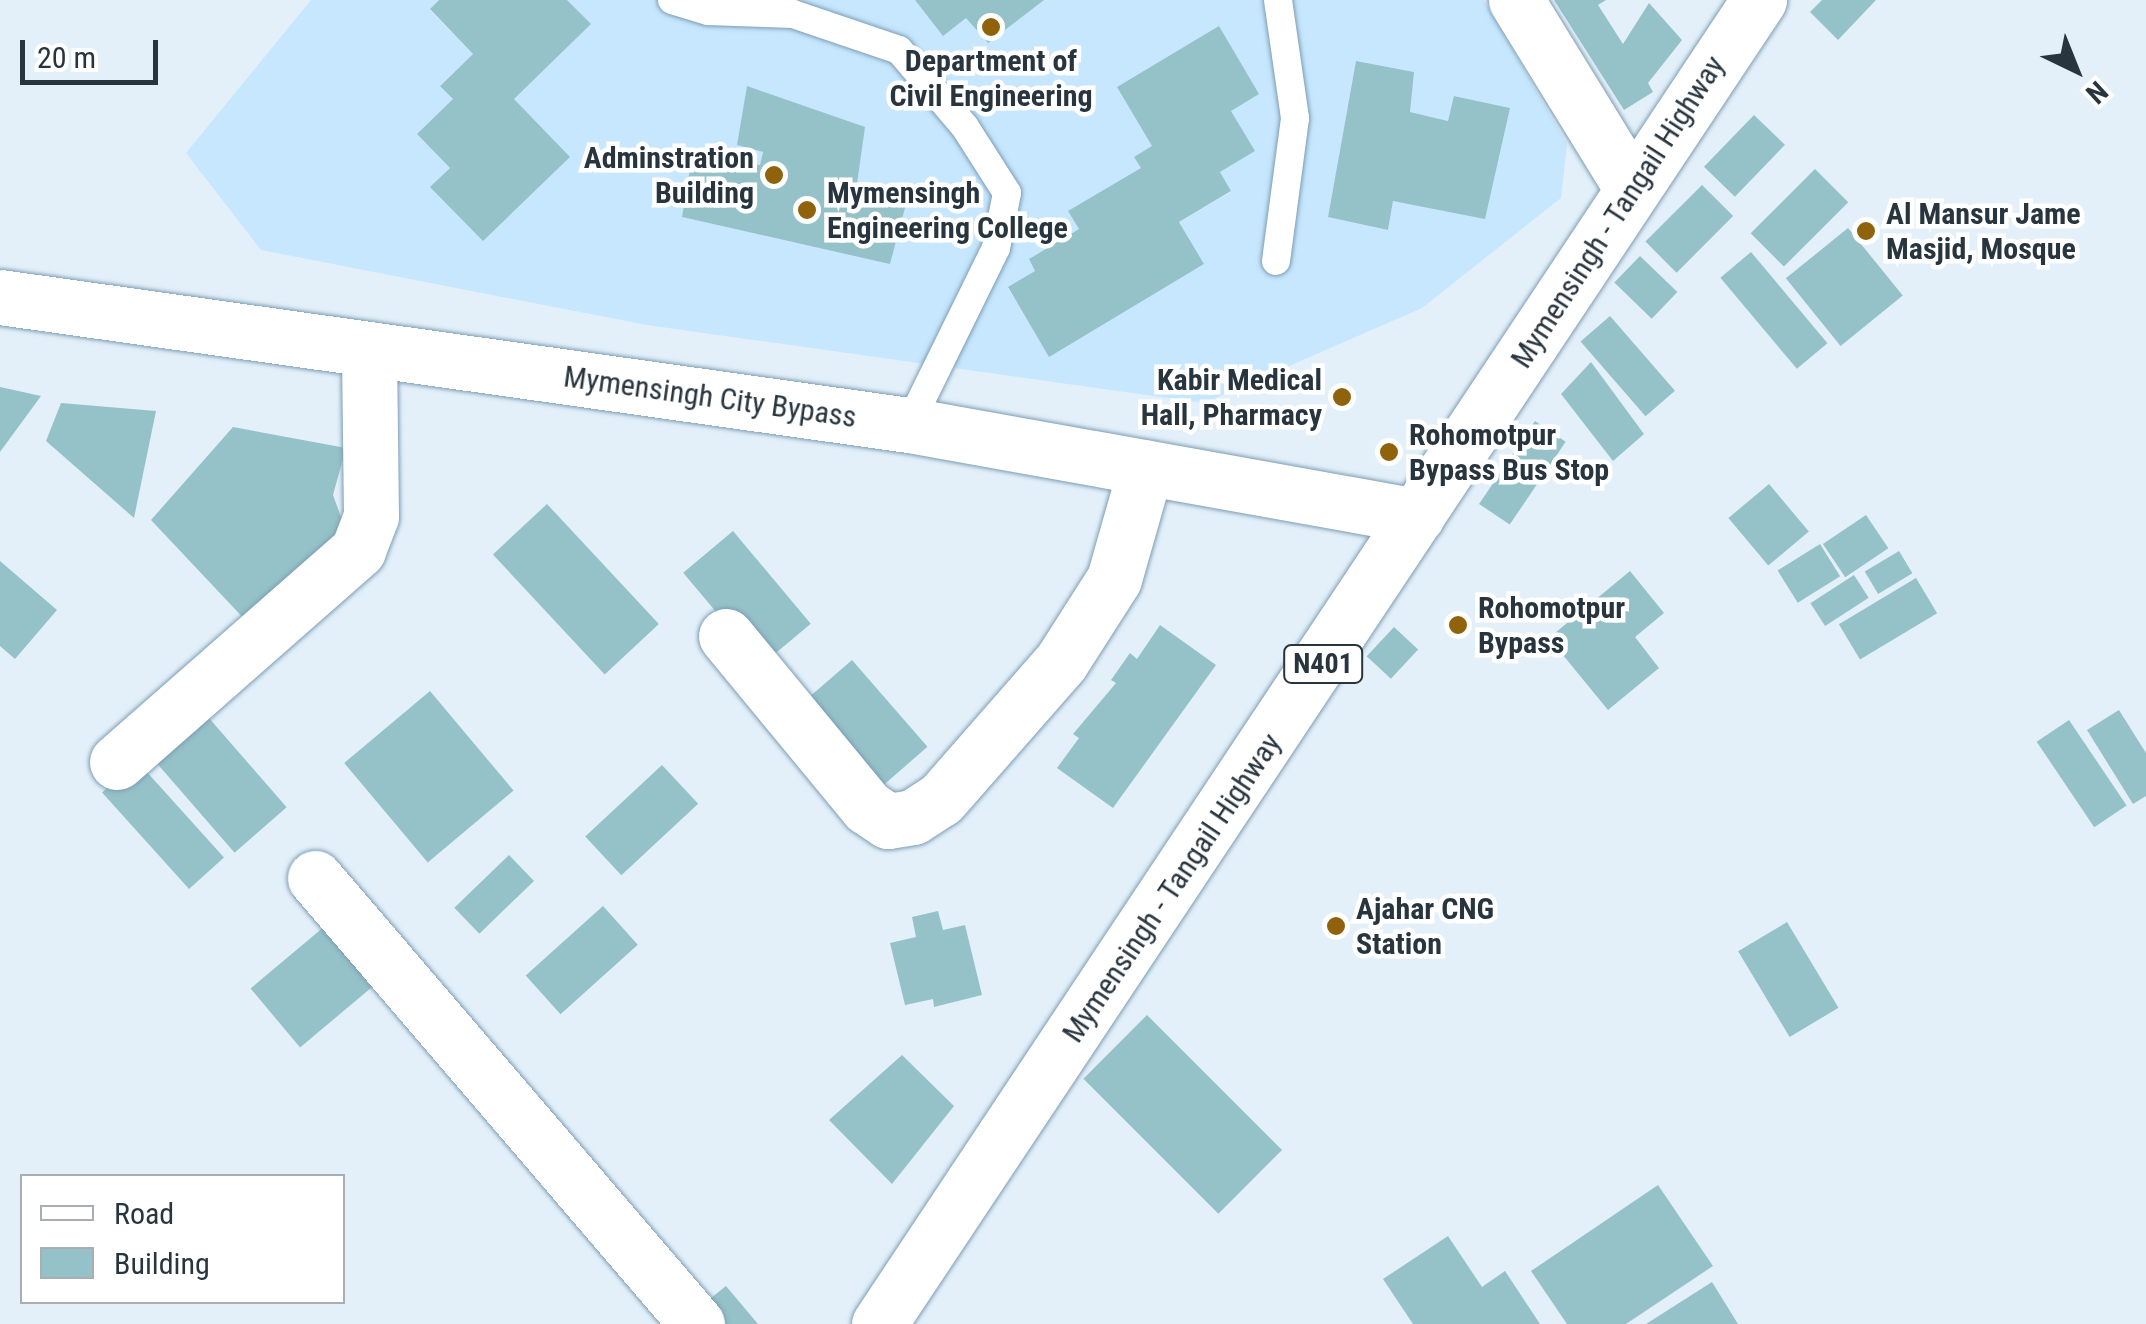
<!DOCTYPE html>
<style>
body{margin:0}
#map{position:relative;width:2146px;height:1324px;overflow:hidden;background:#e3f0fa;font-family:"Roboto Condensed",sans-serif}
div>[style]{position:absolute}
[style*='--x']{left:calc(var(--x)*1px);top:calc(var(--y)*1px);width:calc(var(--w)*1px);rotate:calc(var(--a)*1deg)}
.built>*{inset:0;background:#c6e7fe}
.building>*{inset:0;background:#95c2c8;transform-origin:0 0}
.roads{filter:drop-shadow(0 0 2px #7d9db4) drop-shadow(0 0 2px #7d9db4)}
.lane>*{height:28px;margin:-14px;padding:0 14px;transform-origin:14px;border-radius:14px;background:#fff}
.street>*{height:55px;margin:-27.5px;padding:0 27.5px;transform-origin:27.5px;border-radius:27.5px;background:#fff}
.highway>*{height:55px;margin:-27.5px;padding:0 27.5px;transform-origin:27.5px;border-radius:27.5px;background:#fff}
.dots>*{width:28px;height:28px;translate:-50% -50%;box-sizing:border-box;border:5px solid #fff;border-radius:50%}
span{translate:-50% -50%;white-space:nowrap;text-align:center;line-height:1.15;-webkit-text-stroke:9px #fff;paint-order:stroke}
.shield-label span{padding:2px 8px;background:#fff;border:2px solid;border-radius:8px;-webkit-text-stroke-width:0}
.shield-label{font-size:28px;color:#28353f;font-weight:700}
.poi-label{font-size:30px;color:#28353f;font-weight:700}
.right{translate:-100% -50%;text-align:right}
.left{translate:0 -50%;text-align:left}
.street-label{font-size:30px;color:#28353f}
.legend{position:absolute;left:20px;top:1174px;width:325px;height:130px;box-sizing:border-box;background:#fff;border:2px solid #a9aeb2;margin:0;padding:12px 18px;list-style:none;font-size:30px;color:#28353f}
.legend li{display:flex;align-items:center;gap:20px;height:50px}
.legend b{width:50px;border:2px solid #a9aeb2}
.north{position:absolute;left:2026px;top:20px;width:100px;height:100px;-webkit-text-stroke:8px #fff;paint-order:stroke;rotate:137deg;font-size:28px;font-weight:700;line-height:40px;text-align:center;color:#28353f}
.north::after{content:'';display:block;margin:auto;width:35px;height:45px;background:#28353f;clip-path:polygon(50% 0,100% 100%,50% 72%,0 100%)}
.scale{position:absolute;left:20px;top:40px;width:138px;height:45px;box-sizing:border-box;border:5px solid #28353f;border-top:0;padding-left:12px;font-size:30px;line-height:35px;white-space:nowrap;color:#28353f;-webkit-text-stroke:8px #fff;paint-order:stroke}
</style>
<div id="map">
<div class="built">
<div style="clip-path:polygon(evenodd,311px 0,439px 0,430px 10px,473px 54px,440px 85px,453px 99px,417px 134px,450px 168px,431px 187px,569px 157px,514px 99px,590px 24px,567px 0,915px 0,943px 35px,966px 18px,1044px 0,1484px 0,1567px 144px,1561px 198px,1422px 308px,1204px 403px,647px 325px,261px 250px,186px 153px,311px 0,1356px 61px,1413px 72px,1410px 112px,1448px 121px,1455px 96px,1510px 108px,1393px 201px,1388px 230px,1328px 217px,1356px 61px,311px 0,1231px 111px,1254px 151px,1220px 172px,1231px 192px,1179px 222px,1204px 264px,1049px 356px,1008px 288px,1035px 271px,1029px 259px,1079px 229px,1141px 168px,1134px 157px,1231px 111px,311px 0,864px 127px,857px 184px,908px 197px,890px 263px,682px 217px,693px 152px,760px 165px,763px 152px,738px 145px,864px 127px)"></div>
</div>
<div class="building">
<div style="clip-path:polygon(439px 0,567px 0,591px 24px,514px 99px,570px 157px,483px 241px,430px 187px,450px 168px,417px 134px,453px 99px,440px 86px,473px 54px,430px 9px)"></div>
<div style="clip-path:polygon(915px 0,1044px 0,988px 43px,966px 18px,943px 36px)"></div>
<div style="clip-path:polygon(1554px 0,1606px 0,1598px 5px,1623px 44px,1649px 3px,1682px 40px,1648px 83px,1653px 92px,1624px 110px)"></div>
<div style="clip-path:polygon(1822px 0,1876px 0,1838px 40px,1810px 12px)"></div>
<div style="clip-path:polygon(1219px 26px,1259px 94px,1231px 111px,1255px 151px,1220px 172px,1231px 191px,1179px 222px,1204px 264px,1049px 357px,1008px 287px,1035px 271px,1029px 259px,1079px 229px,1068px 211px,1141px 168px,1134px 157px,1152px 146px,1117px 87px)"></div>
<div style="clip-path:polygon(1356px 61px,1414px 72px,1410px 112px,1448px 121px,1454px 96px,1510px 108px,1485px 219px,1393px 201px,1388px 230px,1328px 217px)"></div>
<div style="clip-path:polygon(747px 86px,865px 127px,857px 184px,908px 197px,890px 264px,682px 217px,693px 151px,760px 165px,763px 152px,737px 145px)"></div>
<div style="left:1754px;top:115px;width:43px;height:72px;rotate:44deg"></div>
<div style="left:1815px;top:169px;width:47px;height:91px;rotate:45deg"></div>
<div style="left:1702px;top:185px;width:44px;height:80px;rotate:45deg"></div>
<div style="left:1848px;top:228px;width:87px;height:80px;rotate:51deg"></div>
<div style="left:1751px;top:252px;width:119px;height:40px;rotate:50deg"></div>
<div style="left:1640px;top:256px;width:52px;height:37px;rotate:44deg"></div>
<div style="left:1610px;top:316px;width:99px;height:39px;rotate:49deg"></div>
<div style="clip-path:polygon(1591px 362px,1644px 434px,1613px 461px,1561px 394px)"></div>
<div style="clip-path:polygon(0 387px,41px 396px,0 452px)"></div>
<div style="clip-path:polygon(61px 403px,156px 411px,134px 518px,46px 441px)"></div>
<div style="left:1535px;top:421px;width:37px;height:100px;rotate:34deg"></div>
<div style="clip-path:polygon(233px 427px,346px 448px,333px 495px,347px 533px,249px 624px,151px 520px)"></div>
<div style="left:1769px;top:484px;width:62px;height:53px;rotate:50deg"></div>
<div style="left:547px;top:504px;width:164px;height:74px;rotate:47deg"></div>
<div style="left:1866px;top:515px;width:40px;height:52px;rotate:56deg"></div>
<div style="left:733px;top:531px;width:121px;height:65px;rotate:50deg"></div>
<div style="left:1820px;top:544px;width:38px;height:50px;rotate:58deg"></div>
<div style="left:1899px;top:551px;width:26px;height:40px;rotate:59deg"></div>
<div style="clip-path:polygon(0 561px,57px 610px,15px 659px,0 646px)"></div>
<div style="clip-path:polygon(1630px 571px,1664px 613px,1635px 637px,1659px 668px,1608px 710px,1549px 638px)"></div>
<div style="left:1854px;top:575px;width:27px;height:52px;rotate:57deg"></div>
<div style="left:1916px;top:578px;width:41px;height:90px;rotate:59deg"></div>
<div style="clip-path:polygon(1160px 625px,1216px 665px,1113px 808px,1057px 768px,1079px 738px,1073px 734px,1116px 683px,1111px 680px,1130px 653px,1137px 659px)"></div>
<div style="left:1394px;top:627px;width:33px;height:40px;rotate:43deg"></div>
<div style="left:852px;top:660px;width:115px;height:68px;rotate:49deg"></div>
<div style="left:430px;top:691px;width:130px;height:112px;rotate:50deg"></div>
<div style="left:202px;top:710px;width:129px;height:69px;rotate:49deg"></div>
<div style="clip-path:polygon(2119px 710px,2146px 753px,2146px 796px,2133px 804px,2087px 730px)"></div>
<div style="left:2069px;top:720px;width:103px;height:39px;rotate:56deg"></div>
<div style="left:137px;top:761px;width:130px;height:47px;rotate:48deg"></div>
<div style="left:662px;top:765px;width:53px;height:105px;rotate:47deg"></div>
<div style="left:509px;top:855px;width:36px;height:76px;rotate:46deg"></div>
<div style="left:603px;top:906px;width:52px;height:104px;rotate:48deg"></div>
<div style="clip-path:polygon(938px 911px,943px 930px,965px 925px,982px 995px,934px 1007px,933px 999px,905px 1005px,890px 943px,916px 937px,912px 917px)"></div>
<div style="left:331px;top:921px;width:77px;height:105px;rotate:50deg"></div>
<div style="left:1787px;top:922px;width:100px;height:57px;rotate:59deg"></div>
<div style="left:1147px;top:1015px;width:191px;height:90px;rotate:45deg"></div>
<div style="clip-path:polygon(902px 1055px,954px 1106px,892px 1184px,829px 1120px)"></div>
<div style="clip-path:polygon(1658px 1185px,1713px 1266px,1626px 1324px,1567px 1324px,1531px 1271px)"></div>
<div style="clip-path:polygon(1448px 1236px,1482px 1287px,1505px 1271px,1540px 1324px,1413px 1324px,1383px 1279px)"></div>
<div style="clip-path:polygon(1712px 1282px,1738px 1324px,1646px 1324px)"></div>
<div style="clip-path:polygon(726px 1286px,758px 1324px,707px 1324px,696px 1310px)"></div>
</div>
<div class="roads">
<div class="lane">
<div style="--x:672;--y:0;--w:38;--a:17"></div>
<div style="--x:708;--y:11;--w:85;--a:2"></div>
<div style="--x:793;--y:14;--w:112;--a:18.8"></div>
<div style="--x:899;--y:50;--w:101;--a:49.4"></div>
<div style="--x:965;--y:127;--w:78;--a:57.5"></div>
<div style="--x:1007;--y:193;--w:56;--a:101.3"></div>
<div style="--x:996;--y:248;--w:197;--a:116.2"></div>
<div style="--x:1276;--y:261;--w:144;--a:-82.4"></div>
<div style="--x:1295;--y:118;--w:119;--a:-98.2"></div>
</div>
<div class="street">
<div style="--x:1516;--y:0;--w:217;--a:58.4"></div>
<div style="--x:726;--y:636;--w:222;--a:50.5"></div>
<div style="--x:867;--y:807;--w:25;--a:34"></div>
<div style="--x:888;--y:821;--w:25;--a:-9"></div>
<div style="--x:913;--y:817;--w:33;--a:-33"></div>
<div style="--x:941;--y:799;--w:182;--a:-48.8"></div>
<div style="--x:1061;--y:662;--w:98;--a:-57.4"></div>
<div style="--x:1114;--y:579;--w:116;--a:-74.1"></div>
<div style="--x:117;--y:762;--w:321;--a:-41.3"></div>
<div style="--x:358;--y:550;--w:36;--a:-69"></div>
<div style="--x:371;--y:516;--w:167;--a:-90.7"></div>
<div style="--x:315;--y:878;--w:587;--a:49.42"></div>
</div>
<div class="highway">
<div style="--x:0;--y:297;--w:918;--a:8.02"></div>
<div style="--x:909;--y:425;--w:516;--a:10.16"></div>
<div style="--x:879;--y:1324;--w:1590;--a:-56.39"></div>
</div>
</div>
<div class="dots">
<div style="left:991px;top:27px;background:#8f620b"></div>
<div style="left:774px;top:175px;background:#8f620b"></div>
<div style="left:807px;top:210px;background:#8f620b"></div>
<div style="left:1866px;top:231px;background:#8f620b"></div>
<div style="left:1342px;top:397px;background:#8f620b"></div>
<div style="left:1389px;top:452px;background:#8f620b"></div>
<div style="left:1458px;top:625px;background:#8f620b"></div>
<div style="left:1336px;top:926px;background:#8f620b"></div>
</div>
<div class="shield-label">
<span style="left:1323px;top:664px">N401</span>
</div>
<div class="poi-label">
<span style="left:991px;top:78px">Department of<br>Civil Engineering</span>
<span class="right" style="left:754px;top:175px">Adminstration<br>Building</span>
<span class="left" style="left:827px;top:210px">Mymensingh<br>Engineering College</span>
<span class="left" style="left:1886px;top:231px">Al Mansur Jame<br>Masjid, Mosque</span>
<span class="right" style="left:1322px;top:397px">Kabir Medical<br>Hall, Pharmacy</span>
<span class="left" style="left:1409px;top:452px">Rohomotpur<br>Bypass Bus Stop</span>
<span class="left" style="left:1478px;top:625px">Rohomotpur<br>Bypass</span>
<span class="left" style="left:1356px;top:926px">Ajahar CNG<br>Station</span>
</div>
<div class="street-label">
<span style="left:1618px;top:212px;rotate:-57deg">Mymensingh - Tangail Highway</span>
<span style="left:710px;top:397px;rotate:8deg">Mymensingh City Bypass</span>
<span style="left:1172px;top:888px;rotate:-56deg">Mymensingh - Tangail Highway</span>
</div>
<ul class="legend">
<li><b style="height:12px;background:#fff"></b>Road</li>
<li><b style="height:28px;background:#95c2c8"></b>Building</li>
</ul>
<div class="north">N</div>
<div class="scale">20 m</div>
</div>
